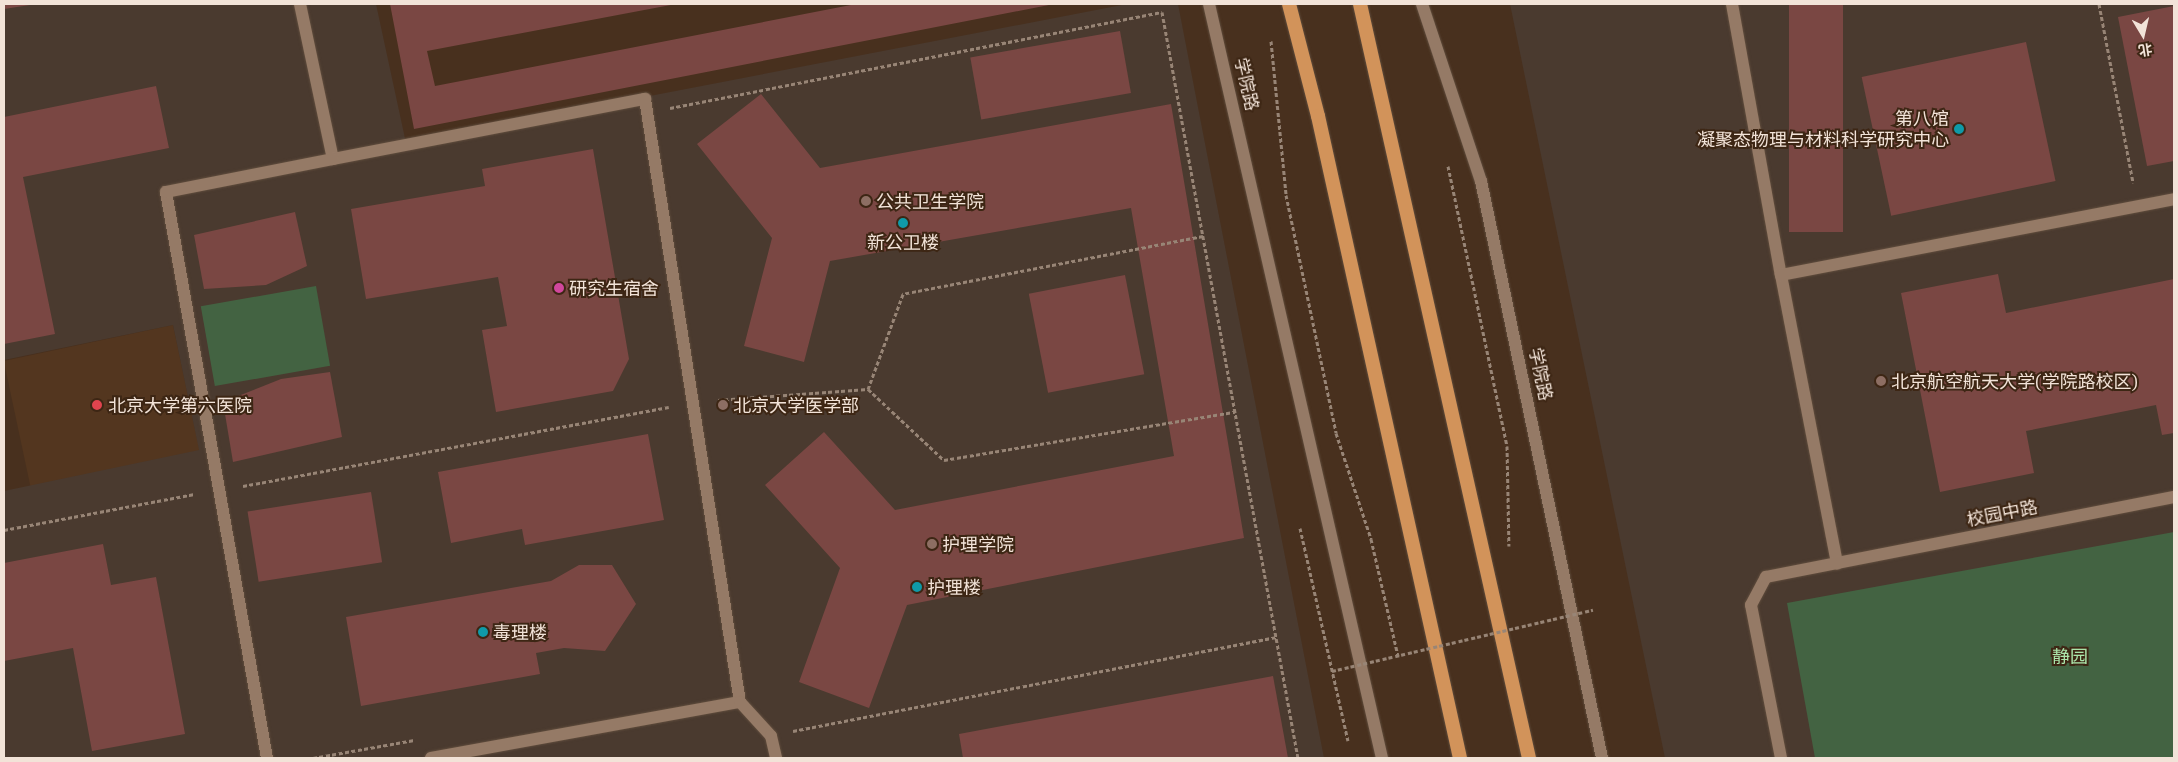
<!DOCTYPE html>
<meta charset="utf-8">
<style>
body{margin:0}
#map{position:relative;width:2178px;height:762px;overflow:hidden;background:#48301e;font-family:"Exo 2","Noto Sans SC",sans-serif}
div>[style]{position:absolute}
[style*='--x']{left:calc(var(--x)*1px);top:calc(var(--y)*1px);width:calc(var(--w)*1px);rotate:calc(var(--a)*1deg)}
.built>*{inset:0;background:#53361f;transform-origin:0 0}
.education>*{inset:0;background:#4a3a2f}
.green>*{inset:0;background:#436342;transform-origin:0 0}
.building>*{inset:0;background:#7a4743;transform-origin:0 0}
.path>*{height:3px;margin-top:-1.5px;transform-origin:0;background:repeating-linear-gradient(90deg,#988576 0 4px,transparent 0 6.5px)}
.roads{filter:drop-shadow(0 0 1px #604d3d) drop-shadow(0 0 1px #604d3d)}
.service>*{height:12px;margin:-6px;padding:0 6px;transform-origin:6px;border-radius:6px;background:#957a66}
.minor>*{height:12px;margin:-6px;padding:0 6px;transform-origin:6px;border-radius:6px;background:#957a66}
.tertiary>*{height:12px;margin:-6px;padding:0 6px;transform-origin:6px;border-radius:6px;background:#957a66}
.trunk>*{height:14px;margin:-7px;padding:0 7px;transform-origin:7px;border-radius:7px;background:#d2935a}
.path-bridge>*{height:3px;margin-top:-1.5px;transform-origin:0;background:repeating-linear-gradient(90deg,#988576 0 4px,transparent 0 6.5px)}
.dots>*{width:14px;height:14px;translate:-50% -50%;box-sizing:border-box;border:2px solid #3d2614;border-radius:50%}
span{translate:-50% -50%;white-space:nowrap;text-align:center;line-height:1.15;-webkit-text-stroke:4px #3d2614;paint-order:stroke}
.street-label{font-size:18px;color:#f2e3d8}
.poi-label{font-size:18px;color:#f2e3d8}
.right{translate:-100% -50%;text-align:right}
.left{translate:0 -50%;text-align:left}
.park-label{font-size:18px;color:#abe5aa}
.frame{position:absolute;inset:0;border:5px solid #f2e3d8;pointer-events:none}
.north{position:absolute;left:2118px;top:10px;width:50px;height:50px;-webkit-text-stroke:4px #3d2614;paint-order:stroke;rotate:171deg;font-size:14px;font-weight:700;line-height:20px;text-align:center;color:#f2e3d8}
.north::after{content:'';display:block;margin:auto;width:18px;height:22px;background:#f2e3d8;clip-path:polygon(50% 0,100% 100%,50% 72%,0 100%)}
</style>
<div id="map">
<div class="built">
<div style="left:173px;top:325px;width:129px;height:173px;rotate:78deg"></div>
</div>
<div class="education">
<div style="clip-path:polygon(4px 4px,376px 4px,406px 143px,1127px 4px,1178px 4px,1324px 758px,4px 758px,4px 491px,199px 450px,173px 325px,4px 360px)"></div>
<div style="clip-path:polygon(1510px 4px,2174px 4px,2174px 758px,1665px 758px)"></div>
</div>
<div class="green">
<div style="left:316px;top:286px;width:81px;height:117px;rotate:80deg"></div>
<div style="clip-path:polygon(2174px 532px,2174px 758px,1815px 758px,1787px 603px)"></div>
</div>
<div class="building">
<div style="clip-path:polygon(4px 4px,30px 4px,30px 5px,4px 9px)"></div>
<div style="clip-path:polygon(390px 4px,676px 4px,427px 51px,435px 86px,856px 4px,1049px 5px,414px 129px)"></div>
<div style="left:1789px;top:4px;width:54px;height:228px"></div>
<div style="clip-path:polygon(2174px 6px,2174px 161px,2147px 166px,2118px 17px)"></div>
<div style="left:1120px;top:31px;width:63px;height:152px;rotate:80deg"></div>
<div style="left:2026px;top:42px;width:142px;height:168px;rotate:78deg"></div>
<div style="clip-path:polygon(156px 86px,169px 148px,23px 177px,55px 334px,4px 344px,4px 117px)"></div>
<div style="clip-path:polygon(761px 94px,820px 168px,1171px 104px,1244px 538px,907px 605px,869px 708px,799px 682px,840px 568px,765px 485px,824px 432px,895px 510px,1174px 456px,1131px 208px,830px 261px,804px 362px,744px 346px,772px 238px,697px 144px)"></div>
<div style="clip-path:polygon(593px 149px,629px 359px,613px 391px,496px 412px,482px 330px,507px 326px,498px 277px,366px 299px,351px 209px,485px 186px,482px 169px)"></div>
<div style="clip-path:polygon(295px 212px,307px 266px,266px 285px,204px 289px,194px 235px)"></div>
<div style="clip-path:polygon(1998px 274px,2006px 313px,2174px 279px,2174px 433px,2162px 435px,2156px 405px,2026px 431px,2034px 473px,1940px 492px,1901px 293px)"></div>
<div style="left:1125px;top:275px;width:101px;height:98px;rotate:79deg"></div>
<div style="clip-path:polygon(330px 372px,342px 437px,233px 462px,223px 402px,281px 379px)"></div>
<div style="clip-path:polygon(648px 434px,664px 520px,525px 545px,522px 529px,451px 543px,438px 472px)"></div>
<div style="left:371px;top:492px;width:71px;height:125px;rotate:81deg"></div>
<div style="clip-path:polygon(103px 544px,111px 585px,156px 577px,185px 734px,92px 751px,73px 648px,4px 661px,4px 563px)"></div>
<div style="clip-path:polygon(579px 565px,612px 565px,636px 604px,605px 651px,564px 648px,536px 653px,540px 674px,361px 706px,346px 617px,551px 581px)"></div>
<div style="clip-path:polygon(1273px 676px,1288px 758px,963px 758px,959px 734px)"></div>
</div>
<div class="path">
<div style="--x:2099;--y:4;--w:182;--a:79.2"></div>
<div style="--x:1271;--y:41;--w:155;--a:84.4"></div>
<div style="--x:1286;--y:195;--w:243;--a:78.1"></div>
<div style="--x:1336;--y:433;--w:112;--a:71.7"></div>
<div style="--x:1371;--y:539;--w:120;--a:77"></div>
<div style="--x:670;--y:108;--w:501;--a:-11.04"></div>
<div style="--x:1162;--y:12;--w:758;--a:79.67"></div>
<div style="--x:1448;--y:166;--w:286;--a:78.1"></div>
<div style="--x:1507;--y:446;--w:100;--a:88.9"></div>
<div style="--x:1203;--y:236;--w:306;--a:169.1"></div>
<div style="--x:903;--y:294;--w:101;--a:110.2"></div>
<div style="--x:868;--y:389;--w:104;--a:43.1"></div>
<div style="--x:944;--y:460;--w:295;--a:-9.4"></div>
<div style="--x:718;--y:400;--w:150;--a:-4.2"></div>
<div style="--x:243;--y:486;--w:433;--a:-10.5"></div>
<div style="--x:1300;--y:528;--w:218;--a:77.3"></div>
<div style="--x:4;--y:530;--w:194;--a:-10.7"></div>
<div style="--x:793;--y:731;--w:492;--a:-11"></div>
<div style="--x:313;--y:758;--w:103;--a:-10.1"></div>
</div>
<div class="roads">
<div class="service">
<div style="--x:1732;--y:4;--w:275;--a:79.8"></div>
<div style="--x:1781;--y:275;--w:294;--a:79"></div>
<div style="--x:1781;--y:275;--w:400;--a:-10.9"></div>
<div style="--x:1781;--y:758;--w:156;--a:-101.1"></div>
<div style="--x:1751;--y:605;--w:32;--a:-62"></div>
<div style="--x:1766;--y:577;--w:416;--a:-11.1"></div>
</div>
<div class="minor">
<div style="--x:300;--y:4;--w:158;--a:78"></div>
<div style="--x:333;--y:159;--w:318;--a:-10.9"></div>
<div style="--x:645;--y:99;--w:610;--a:81.05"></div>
<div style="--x:267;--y:758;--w:575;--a:-100.12"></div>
<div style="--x:166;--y:192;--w:170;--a:-11.2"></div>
<div style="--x:431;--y:758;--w:314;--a:-10.3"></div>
<div style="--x:740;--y:702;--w:46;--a:47.6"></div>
<div style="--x:771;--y:736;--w:23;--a:77"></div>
</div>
<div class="tertiary">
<div style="--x:1209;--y:4;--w:774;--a:77.08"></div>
<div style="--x:1422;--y:4;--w:187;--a:71.6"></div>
<div style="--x:1481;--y:181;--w:590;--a:78.16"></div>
</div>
<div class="trunk">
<div style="--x:1289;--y:4;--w:116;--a:75.5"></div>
<div style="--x:1318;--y:116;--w:658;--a:77.53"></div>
<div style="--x:1360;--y:4;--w:773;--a:77.37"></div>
</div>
</div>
<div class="path-bridge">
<div style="--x:1332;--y:671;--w:268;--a:-13.2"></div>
</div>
<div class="dots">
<div style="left:1959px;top:129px;background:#0f9aa8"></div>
<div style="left:866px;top:201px;background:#8d6e63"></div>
<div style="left:903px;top:223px;background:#0f9aa8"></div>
<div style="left:559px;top:288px;background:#d1479c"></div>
<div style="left:1881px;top:381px;background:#8d6e63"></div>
<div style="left:97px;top:405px;background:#e0444e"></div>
<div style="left:723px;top:405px;background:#8d6e63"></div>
<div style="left:932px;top:544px;background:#8d6e63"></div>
<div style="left:917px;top:587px;background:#0f9aa8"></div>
<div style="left:483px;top:632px;background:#0f9aa8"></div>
</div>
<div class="street-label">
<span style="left:1247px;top:84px;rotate:77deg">学院路</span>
<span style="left:1541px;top:374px;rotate:78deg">学院路</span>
<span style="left:2002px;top:513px;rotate:-11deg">校园中路</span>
</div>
<div class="poi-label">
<span class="right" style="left:1949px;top:129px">第八馆<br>凝聚态物理与材料科学研究中心</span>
<span class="left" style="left:876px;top:201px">公共卫生学院</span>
<span style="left:903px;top:242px">新公卫楼</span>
<span class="left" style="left:569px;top:288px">研究生宿舍</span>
<span class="left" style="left:1891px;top:381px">北京航空航天大学(学院路校区)</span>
<span class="left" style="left:108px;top:405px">北京大学第六医院</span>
<span class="left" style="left:733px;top:405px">北京大学医学部</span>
<span class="left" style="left:942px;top:544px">护理学院</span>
<span class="left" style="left:927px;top:587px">护理楼</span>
<span class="left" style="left:493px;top:632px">毒理楼</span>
</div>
<div class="park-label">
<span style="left:2070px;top:656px">静园</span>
</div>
<div class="frame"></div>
<div class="north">北</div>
</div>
